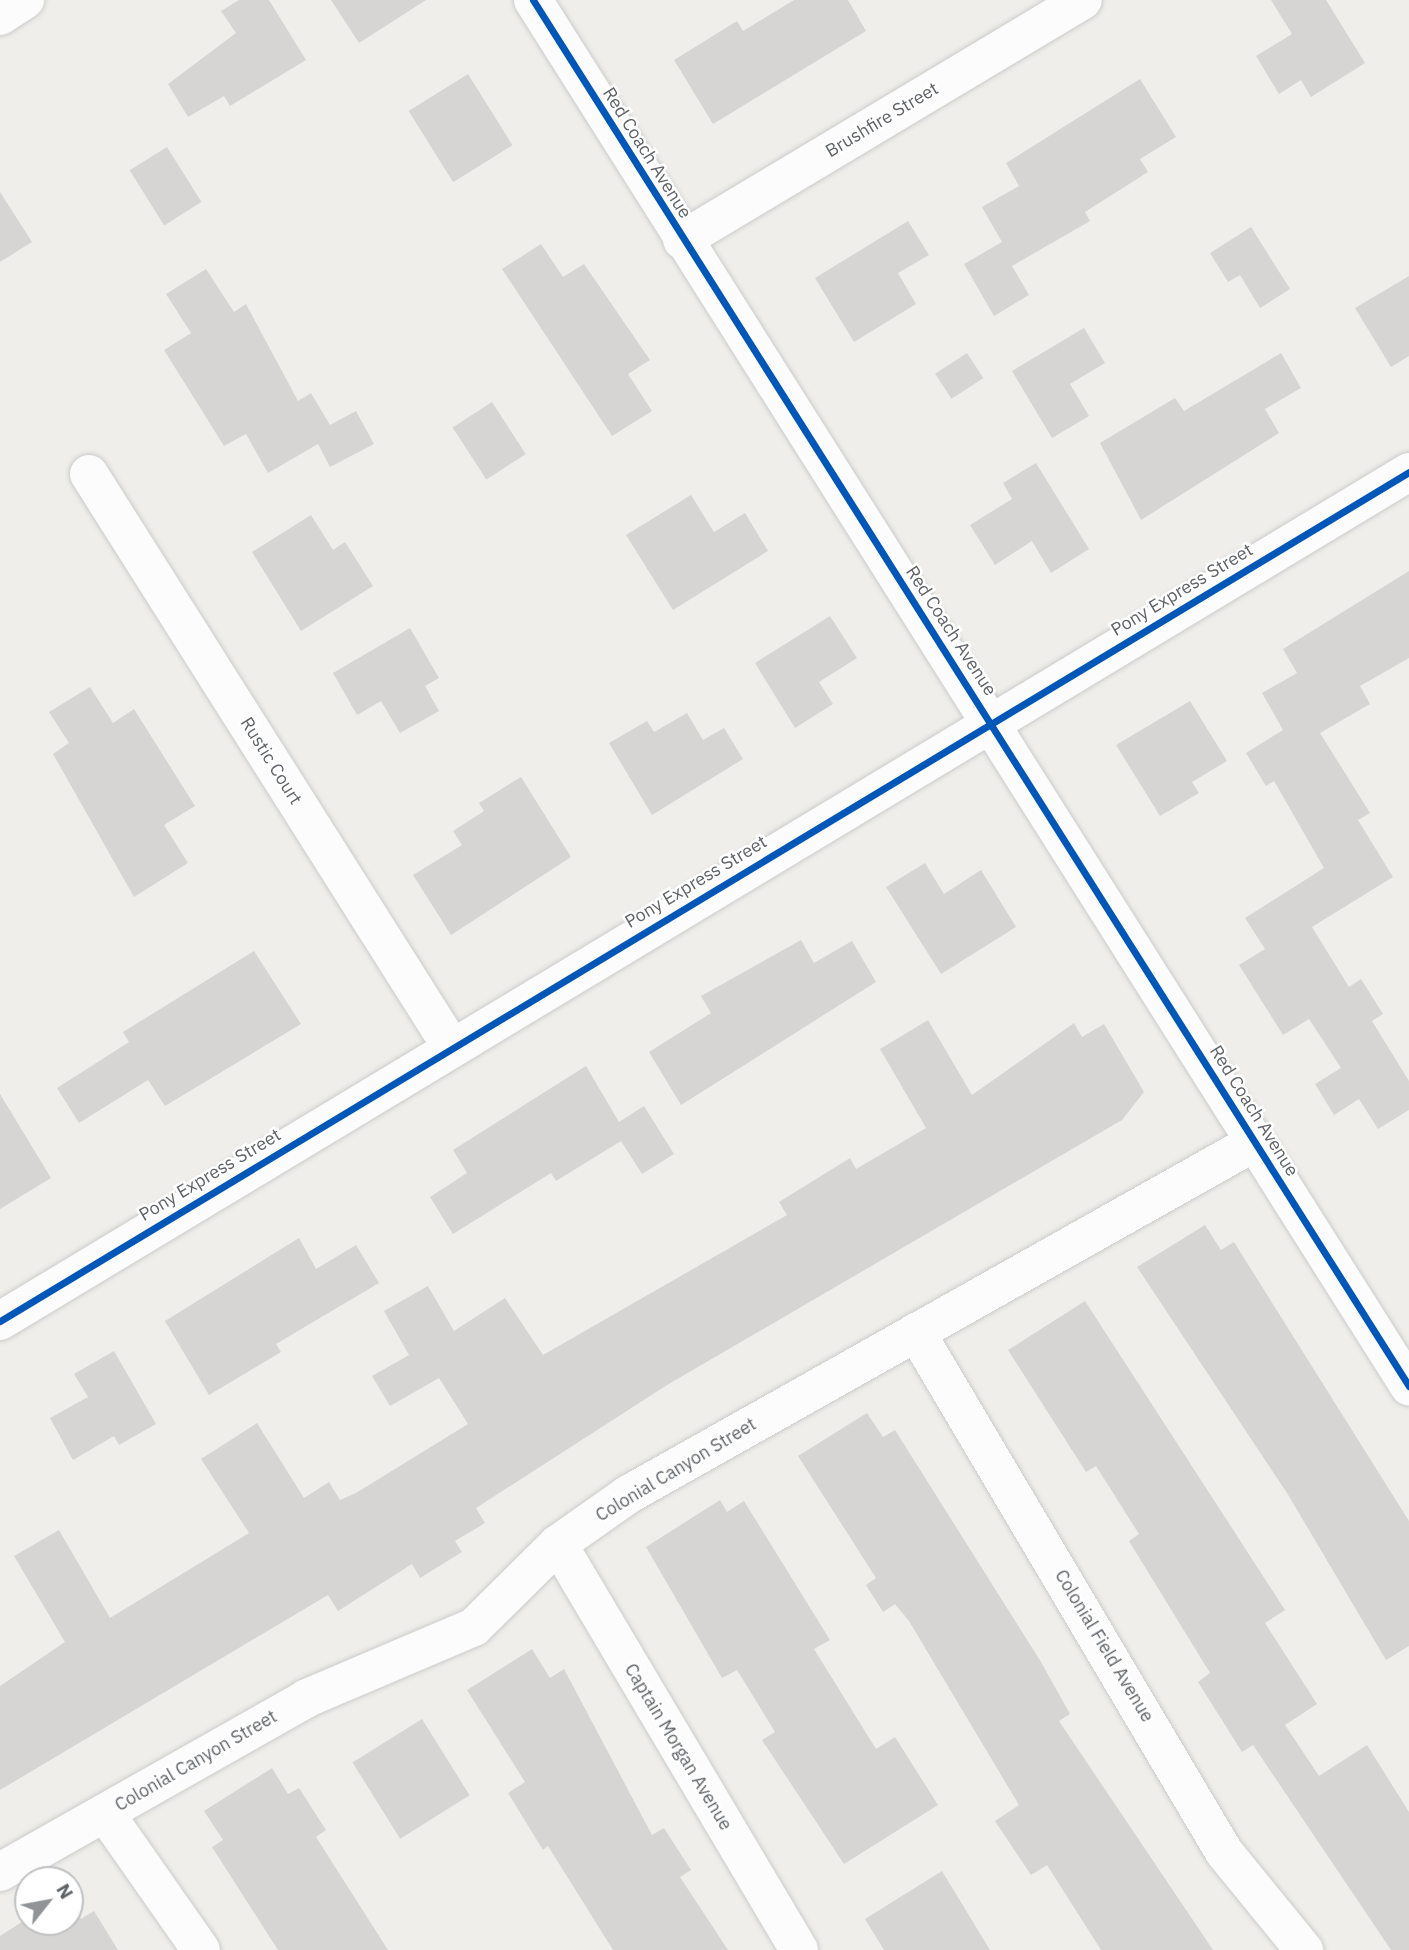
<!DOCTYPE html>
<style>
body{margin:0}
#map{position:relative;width:1409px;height:1950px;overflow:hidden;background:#efeeea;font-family:"IBM Plex Sans",sans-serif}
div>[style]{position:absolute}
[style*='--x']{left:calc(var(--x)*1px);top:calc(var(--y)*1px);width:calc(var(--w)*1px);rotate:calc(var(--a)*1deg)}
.building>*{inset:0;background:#d6d5d3;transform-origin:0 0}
.roads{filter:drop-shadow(0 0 2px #cbcccc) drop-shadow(0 0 2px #cbcccc)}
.minor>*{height:38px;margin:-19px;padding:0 19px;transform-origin:19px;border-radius:19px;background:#fdfcfc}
.cycleway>*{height:7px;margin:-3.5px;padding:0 3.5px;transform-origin:3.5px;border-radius:3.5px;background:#0057b8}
span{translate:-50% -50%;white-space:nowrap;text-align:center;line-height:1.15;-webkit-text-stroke:5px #fff;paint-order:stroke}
.street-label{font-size:18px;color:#5f6368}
.north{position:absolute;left:14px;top:1866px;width:70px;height:70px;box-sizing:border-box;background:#fff;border:2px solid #bfc1c3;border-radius:50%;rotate:59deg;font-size:19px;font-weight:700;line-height:28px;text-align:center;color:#5f6368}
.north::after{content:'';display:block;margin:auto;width:24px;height:32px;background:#919496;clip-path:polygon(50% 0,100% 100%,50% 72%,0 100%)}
</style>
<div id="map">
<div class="building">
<div style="clip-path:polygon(239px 0,269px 0,306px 60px,230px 106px,224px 96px,188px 117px,168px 84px,236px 33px,221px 11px)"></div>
<div style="clip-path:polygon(331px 0,426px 0,359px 43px)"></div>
<div style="clip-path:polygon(794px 0,848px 0,866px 31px,713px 124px,674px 60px,737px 21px,743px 31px)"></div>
<div style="clip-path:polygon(1271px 0,1326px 0,1365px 63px,1311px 97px,1301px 80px,1279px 94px,1256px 56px,1292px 34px)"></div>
<div style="left:468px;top:74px;width:84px;height:70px;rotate:58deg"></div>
<div style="clip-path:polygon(1140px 79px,1176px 137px,1140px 159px,1148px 172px,1085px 212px,1090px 221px,1012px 266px,1029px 295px,994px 316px,964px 264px,1002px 242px,982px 207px,1019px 186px,1006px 163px)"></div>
<div style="left:167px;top:147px;width:65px;height:44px;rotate:58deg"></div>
<div style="clip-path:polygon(0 192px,32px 242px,0 262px)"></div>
<div style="clip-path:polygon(908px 221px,929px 255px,898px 273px,916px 304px,854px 342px,815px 278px)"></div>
<div style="clip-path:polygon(1251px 227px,1290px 289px,1260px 308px,1240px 275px,1228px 282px,1210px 253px)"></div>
<div style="clip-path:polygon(541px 244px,563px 277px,584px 264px,650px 360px,628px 374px,652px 411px,612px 436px,502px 269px)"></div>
<div style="clip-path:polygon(206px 269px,234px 312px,246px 304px,298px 401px,311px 393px,330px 425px,356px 411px,374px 444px,330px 467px,318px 444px,268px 473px,246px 434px,224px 446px,164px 350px,191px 333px,166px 294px)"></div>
<div style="clip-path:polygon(1409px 276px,1409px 356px,1391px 367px,1355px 308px)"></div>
<div style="clip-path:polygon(1084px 328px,1105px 363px,1070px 384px,1089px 416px,1052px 438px,1012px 371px)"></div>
<div style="left:967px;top:353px;width:30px;height:38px;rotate:57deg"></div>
<div style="clip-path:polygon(1281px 353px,1301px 388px,1265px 409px,1279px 433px,1141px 520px,1100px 443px,1175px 398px,1184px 411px)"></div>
<div style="left:492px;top:402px;width:62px;height:47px;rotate:57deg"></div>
<div style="clip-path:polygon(1036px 463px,1089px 549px,1051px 573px,1032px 541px,995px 565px,970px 525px,1012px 499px,1003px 483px)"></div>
<div style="clip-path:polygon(691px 495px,714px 532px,745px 513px,768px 551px,673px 610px,626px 535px)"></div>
<div style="clip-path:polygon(311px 515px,333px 550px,345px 542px,373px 586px,301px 631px,252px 552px)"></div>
<div style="clip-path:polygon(1409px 571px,1409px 658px,1360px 686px,1370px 704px,1320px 733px,1370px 813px,1358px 820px,1393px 877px,1312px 927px,1349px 987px,1361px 979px,1383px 1014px,1372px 1021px,1409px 1081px,1409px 1110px,1378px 1129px,1359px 1099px,1334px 1115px,1315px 1084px,1341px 1068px,1309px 1019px,1283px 1035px,1239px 965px,1265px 949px,1245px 918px,1324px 868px,1274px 781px,1266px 786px,1246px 753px,1283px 730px,1262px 693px,1297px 673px,1283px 649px)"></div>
<div style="clip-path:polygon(830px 616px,857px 658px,819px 682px,833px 704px,795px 728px,755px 663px)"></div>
<div style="clip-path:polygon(410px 628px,439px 678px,425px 686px,439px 711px,400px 733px,381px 701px,357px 715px,333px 673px)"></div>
<div style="clip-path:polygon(90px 687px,113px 723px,134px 709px,195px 806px,164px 825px,188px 863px,134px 897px,53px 754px,69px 743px,49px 712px)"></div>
<div style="clip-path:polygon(1190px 701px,1227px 761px,1192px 782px,1199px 793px,1160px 816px,1116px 745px)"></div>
<div style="clip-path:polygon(687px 713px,703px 740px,724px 728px,743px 759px,652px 815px,609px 743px,647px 721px,654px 732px)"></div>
<div style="clip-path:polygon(521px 777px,571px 857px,451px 935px,413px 875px,462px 845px,453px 831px,484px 811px,479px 803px)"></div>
<div style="clip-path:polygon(925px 863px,944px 894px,981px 870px,1016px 927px,941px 974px,886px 887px)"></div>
<div style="clip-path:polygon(801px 940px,814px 963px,852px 941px,876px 982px,681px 1105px,649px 1052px,711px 1013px,701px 996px)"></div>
<div style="clip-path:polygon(254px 951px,301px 1024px,165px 1106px,148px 1080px,79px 1123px,57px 1088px,129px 1042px,123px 1032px)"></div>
<div style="clip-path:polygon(928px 1020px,972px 1095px,1074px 1023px,1082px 1037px,1104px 1024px,1144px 1092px,1122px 1120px,667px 1385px,476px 1508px,485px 1523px,455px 1541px,462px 1552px,420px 1578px,412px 1564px,338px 1611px,328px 1595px,0 1790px,0 1686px,65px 1642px,14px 1556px,59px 1530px,110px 1618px,249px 1533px,201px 1459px,257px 1423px,304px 1498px,329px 1482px,340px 1500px,356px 1493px,468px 1424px,439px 1378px,390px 1406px,372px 1376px,409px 1355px,384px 1311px,428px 1286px,454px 1331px,505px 1298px,543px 1355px,787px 1215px,779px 1202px,850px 1158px,856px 1169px,926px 1128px,880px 1049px)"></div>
<div style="clip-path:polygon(586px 1066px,619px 1122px,644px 1106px,674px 1154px,642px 1174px,621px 1141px,556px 1181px,551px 1173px,453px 1234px,430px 1197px,467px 1173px,453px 1150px)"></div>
<div style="clip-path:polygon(0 1094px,51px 1178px,0 1209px)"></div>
<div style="clip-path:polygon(1205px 1225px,1221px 1250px,1234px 1242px,1409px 1521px,1409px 1646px,1386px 1660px,1287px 1493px,1137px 1267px)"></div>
<div style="clip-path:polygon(299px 1238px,316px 1269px,356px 1245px,379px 1283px,276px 1344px,281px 1352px,209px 1395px,165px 1321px)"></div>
<div style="clip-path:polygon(1085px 1301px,1285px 1610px,1265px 1623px,1317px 1704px,1285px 1725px,1319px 1776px,1367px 1745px,1409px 1812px,1409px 1950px,1391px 1950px,1253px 1745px,1242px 1752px,1198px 1682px,1210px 1673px,1129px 1541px,1139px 1534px,1096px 1466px,1086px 1472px,1008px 1350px)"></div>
<div style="clip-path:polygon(114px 1351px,156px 1424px,119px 1445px,114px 1436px,73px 1460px,50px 1418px,88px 1397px,74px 1374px)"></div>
<div style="clip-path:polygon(867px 1413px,883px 1437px,895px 1430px,1041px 1662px,1070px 1714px,1059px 1721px,1213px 1950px,1101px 1950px,1047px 1865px,1031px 1875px,995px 1821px,1019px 1805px,909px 1621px,895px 1604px,883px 1612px,866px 1585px,876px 1578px,798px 1456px)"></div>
<div style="clip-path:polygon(720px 1500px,727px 1512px,744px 1501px,830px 1640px,814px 1649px,876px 1749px,895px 1737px,938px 1805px,844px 1864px,762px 1740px,775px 1732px,737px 1670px,722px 1678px,646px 1547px)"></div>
<div style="clip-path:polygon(532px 1649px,550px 1678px,564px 1669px,652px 1835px,664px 1828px,691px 1870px,680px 1877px,728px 1950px,613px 1950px,548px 1846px,543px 1850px,508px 1793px,525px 1782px,467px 1690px)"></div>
<div style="left:422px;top:1719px;width:90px;height:82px;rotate:58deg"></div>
<div style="clip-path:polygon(272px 1768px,288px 1794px,299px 1788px,326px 1830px,316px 1837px,388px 1950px,278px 1950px,212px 1847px,223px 1840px,204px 1811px)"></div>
<div style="clip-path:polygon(942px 1871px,990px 1950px,884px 1950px,865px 1919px)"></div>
<div style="clip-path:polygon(70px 1903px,81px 1919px,94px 1911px,118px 1950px,0 1950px,0 1936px,28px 1918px,70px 1922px)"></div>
</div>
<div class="roads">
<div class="minor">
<div style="--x:533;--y:0;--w:1640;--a:57.71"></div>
<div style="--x:0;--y:16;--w:30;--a:-33"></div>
<div style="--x:682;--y:240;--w:467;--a:-30.9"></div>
<div style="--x:89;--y:474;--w:679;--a:57.69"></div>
<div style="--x:0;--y:1321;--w:1645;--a:-31.07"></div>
<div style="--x:916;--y:1332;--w:604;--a:59.36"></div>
<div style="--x:1224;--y:1852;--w:127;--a:50.8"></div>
<div style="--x:558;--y:1544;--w:472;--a:59.3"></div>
<div style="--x:105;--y:1813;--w:167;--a:55"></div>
<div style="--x:0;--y:1872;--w:353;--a:-29.5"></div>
<div style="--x:307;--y:1698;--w:181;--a:-23"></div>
<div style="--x:474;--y:1627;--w:118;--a:-44.7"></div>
<div style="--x:558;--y:1544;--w:87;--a:-35.2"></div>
<div style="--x:629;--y:1494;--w:718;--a:-29.35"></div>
</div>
</div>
<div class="cycleway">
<div style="--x:533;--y:0;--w:1640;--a:57.71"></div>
<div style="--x:0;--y:1321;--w:1645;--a:-31.07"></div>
</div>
<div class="street-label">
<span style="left:882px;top:120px;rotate:-31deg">Brushfire Street</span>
<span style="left:647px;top:153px;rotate:58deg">Red Coach Avenue</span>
<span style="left:1182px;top:590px;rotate:-31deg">Pony Express Street</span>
<span style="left:951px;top:631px;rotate:57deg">Red Coach Avenue</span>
<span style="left:271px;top:761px;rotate:58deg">Rustic Court</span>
<span style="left:696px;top:882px;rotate:-31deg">Pony Express Street</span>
<span style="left:1254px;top:1111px;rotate:58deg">Red Coach Avenue</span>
<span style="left:210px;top:1175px;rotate:-31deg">Pony Express Street</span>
<span style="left:676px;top:1470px;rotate:-31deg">Colonial Canyon Street</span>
<span style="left:1104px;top:1646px;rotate:59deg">Colonial Field Avenue</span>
<span style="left:678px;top:1747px;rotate:59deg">Captain Morgan Avenue</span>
<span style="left:196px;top:1761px;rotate:-30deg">Colonial Canyon Street</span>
</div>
<div class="north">N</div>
</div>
